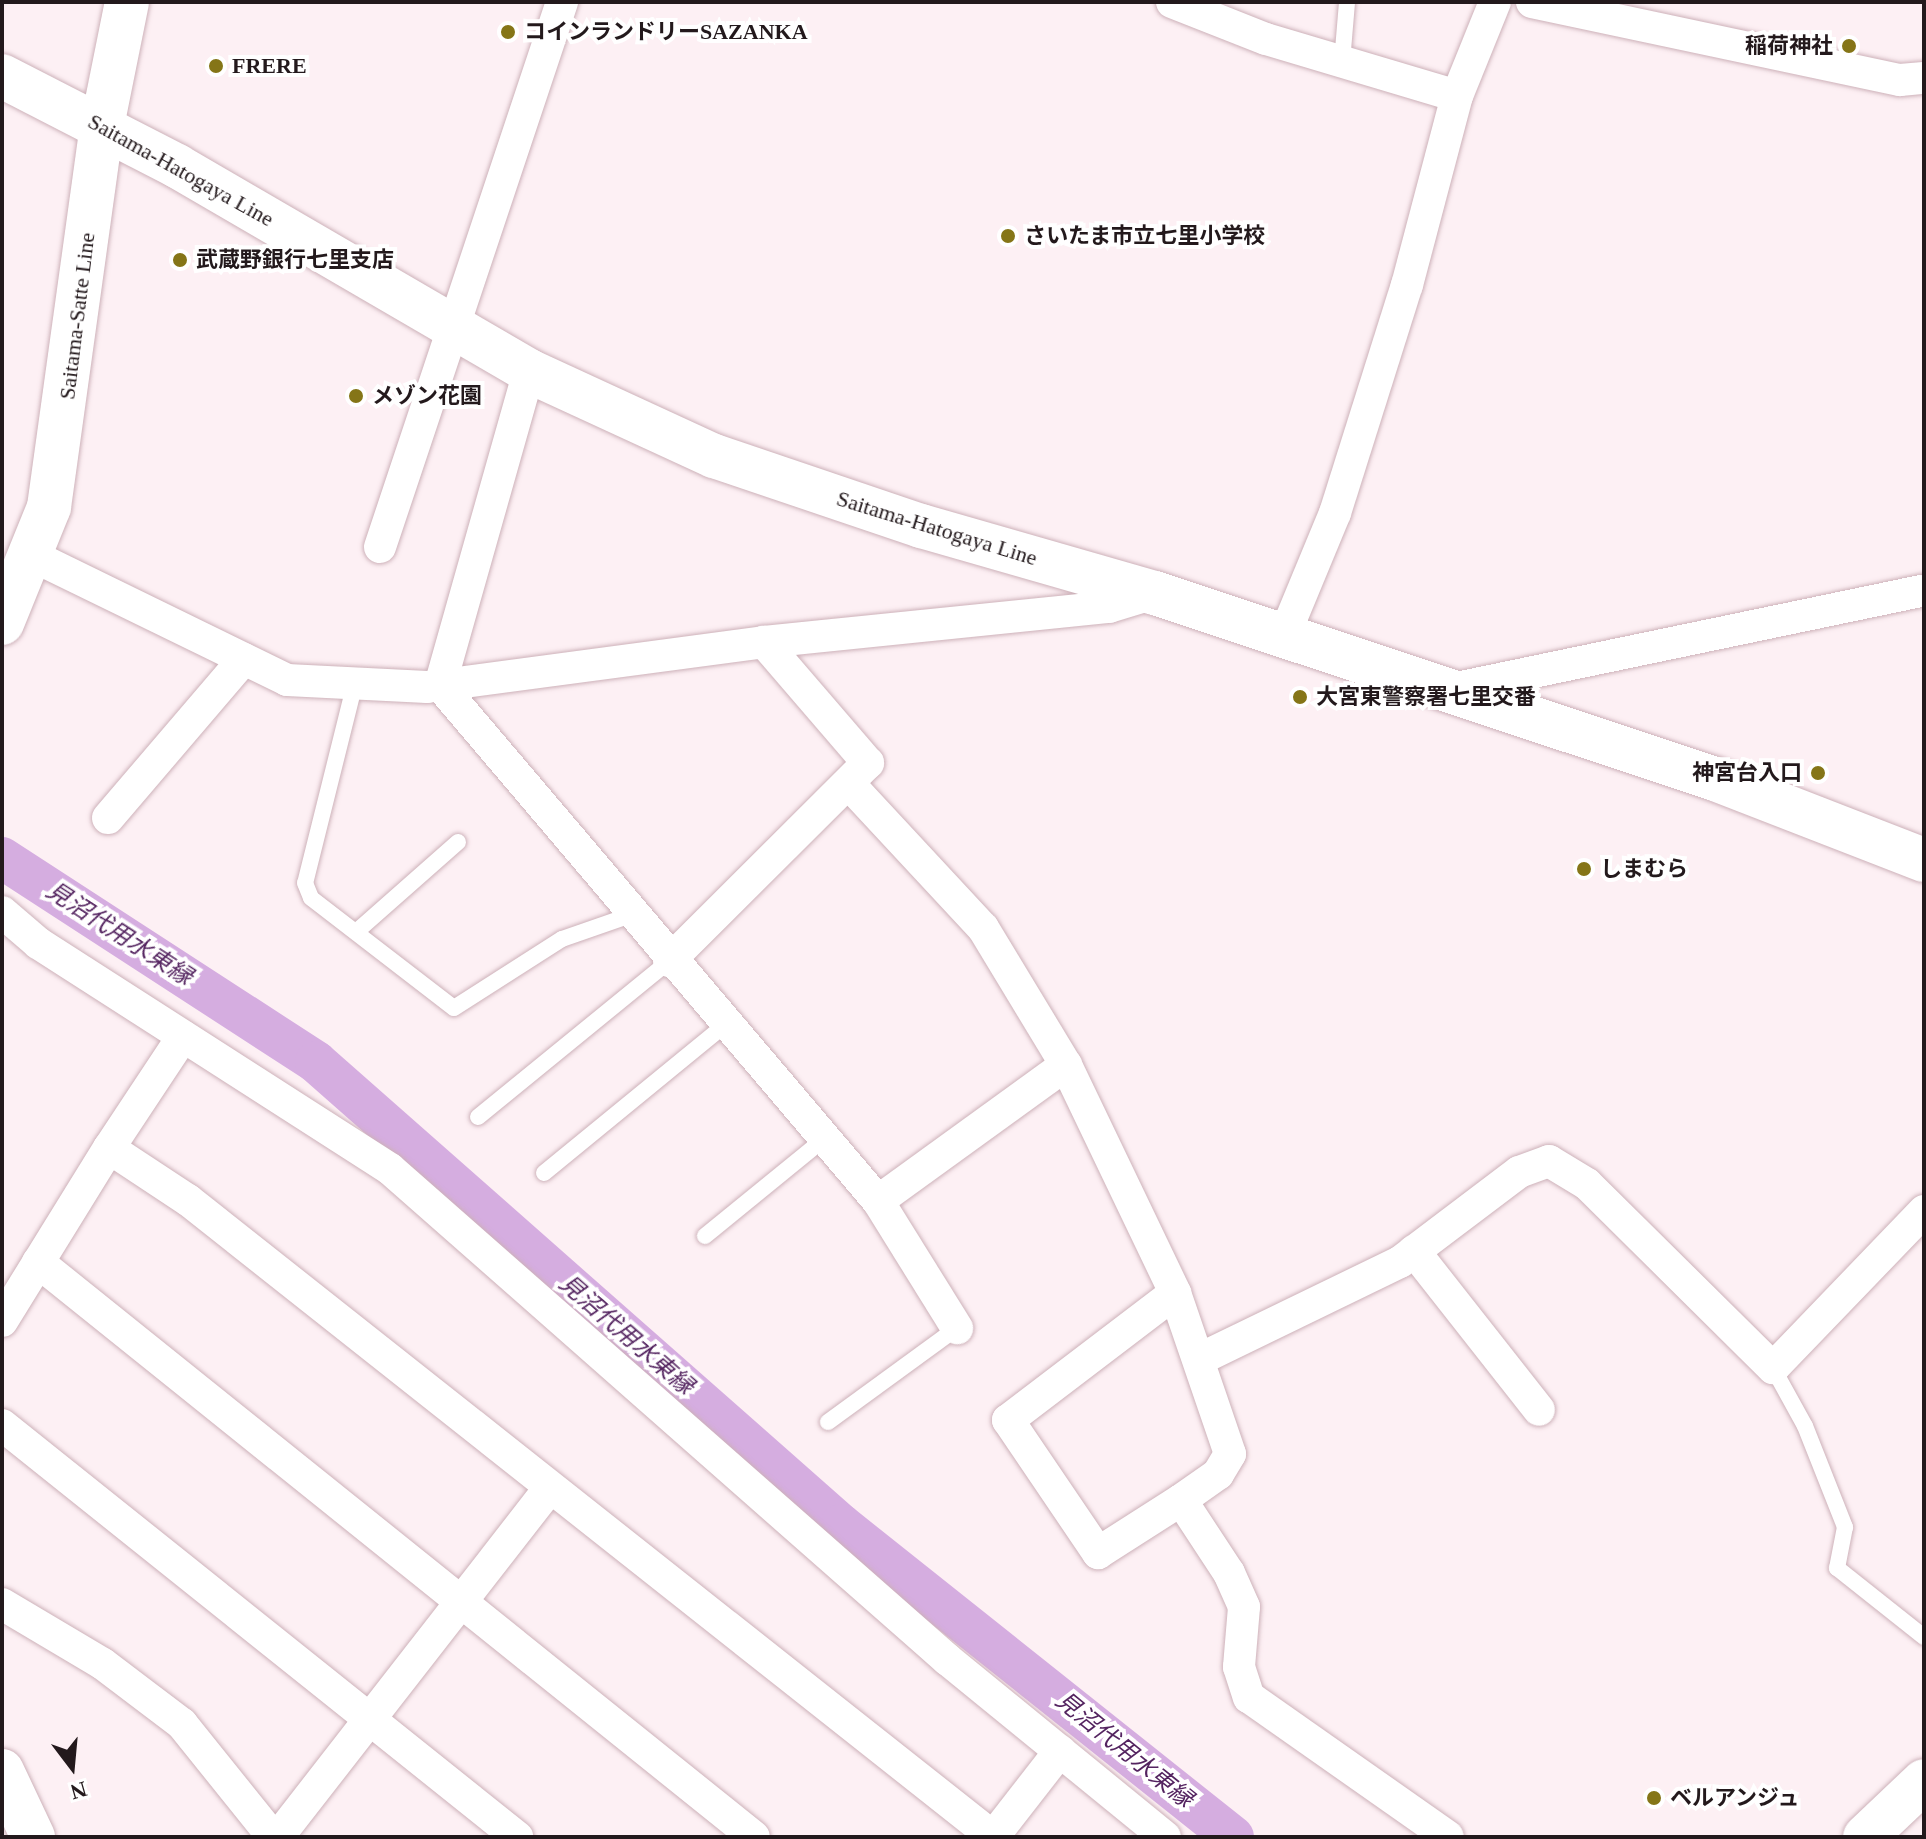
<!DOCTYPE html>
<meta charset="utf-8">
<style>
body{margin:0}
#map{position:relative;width:1926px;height:1839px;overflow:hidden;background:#fdf0f4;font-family:"Times New Roman","Noto Sans JP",serif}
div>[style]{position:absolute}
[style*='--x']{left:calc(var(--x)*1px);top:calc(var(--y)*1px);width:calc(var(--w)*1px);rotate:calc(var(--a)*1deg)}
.canal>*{height:42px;margin:-21px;padding:0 21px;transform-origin:21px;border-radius:21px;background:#d5ade0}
.roads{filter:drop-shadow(0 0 2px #cdb1b9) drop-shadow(0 0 2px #cdb1b9)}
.lane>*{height:16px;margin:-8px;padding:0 8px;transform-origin:8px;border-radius:8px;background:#fff}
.street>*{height:32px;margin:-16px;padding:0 16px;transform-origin:16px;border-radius:16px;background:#fff}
.secondary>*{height:44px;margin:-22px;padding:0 22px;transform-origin:22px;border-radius:22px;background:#fff}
.primary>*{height:44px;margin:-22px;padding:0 22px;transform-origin:22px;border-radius:22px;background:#fff}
.dots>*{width:22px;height:22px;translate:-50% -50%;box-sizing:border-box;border:4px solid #fff;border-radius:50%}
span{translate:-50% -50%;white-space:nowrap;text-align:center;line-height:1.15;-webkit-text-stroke:8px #fff;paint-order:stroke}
.poi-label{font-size:22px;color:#23191c;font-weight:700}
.left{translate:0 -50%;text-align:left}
.right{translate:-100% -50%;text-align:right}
.street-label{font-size:22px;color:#23191c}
.water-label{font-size:24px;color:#542460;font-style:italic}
.frame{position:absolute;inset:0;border:4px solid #23191c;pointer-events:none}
.north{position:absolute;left:32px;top:1727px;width:80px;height:80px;-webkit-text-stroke:6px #fff;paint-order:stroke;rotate:164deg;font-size:22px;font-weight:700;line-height:32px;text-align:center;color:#23191c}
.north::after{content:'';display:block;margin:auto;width:28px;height:36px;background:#23191c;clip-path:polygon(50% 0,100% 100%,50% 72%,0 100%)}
</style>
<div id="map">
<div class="canal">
<div style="--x:2;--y:858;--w:374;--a:33"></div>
<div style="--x:316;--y:1062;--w:700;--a:41.41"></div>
<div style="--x:841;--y:1525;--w:501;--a:38.52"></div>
</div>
<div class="roads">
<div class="lane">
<div style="--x:1342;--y:62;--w:60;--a:-85.2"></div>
<div style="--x:355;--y:683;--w:206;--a:104"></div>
<div style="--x:305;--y:883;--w:16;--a:68"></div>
<div style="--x:311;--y:898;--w:180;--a:37.6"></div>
<div style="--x:454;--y:1008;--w:128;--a:-32.6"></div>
<div style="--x:562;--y:939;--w:73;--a:-19.2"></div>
<div style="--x:356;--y:932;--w:136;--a:-41.4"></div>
<div style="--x:478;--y:1117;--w:247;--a:-39.2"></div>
<div style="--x:544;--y:1173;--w:235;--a:-39.3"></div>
<div style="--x:705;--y:1236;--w:154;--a:-39.2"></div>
<div style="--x:1773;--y:1368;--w:66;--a:61.1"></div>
<div style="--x:1805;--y:1426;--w:109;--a:68.4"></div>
<div style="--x:1845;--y:1527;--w:42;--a:101"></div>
<div style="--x:1837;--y:1568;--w:111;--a:38.4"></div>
<div style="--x:828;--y:1422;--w:160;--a:-36.1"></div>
</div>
<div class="street">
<div style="--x:1172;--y:2;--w:101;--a:21.5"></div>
<div style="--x:1266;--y:39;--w:199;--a:16.6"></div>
<div style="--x:1532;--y:2;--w:376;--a:12"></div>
<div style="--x:1900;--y:80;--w:24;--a:-5"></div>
<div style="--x:529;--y:371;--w:326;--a:105.8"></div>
<div style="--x:440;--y:685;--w:677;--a:49.67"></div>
<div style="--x:878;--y:1201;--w:150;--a:58.1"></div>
<div style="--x:380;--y:547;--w:575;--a:-71.53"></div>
<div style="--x:33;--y:556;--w:283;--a:26"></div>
<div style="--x:287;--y:680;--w:140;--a:2.9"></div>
<div style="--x:427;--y:687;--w:340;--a:-7.6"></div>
<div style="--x:764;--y:642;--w:347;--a:-5.8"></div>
<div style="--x:1109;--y:607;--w:48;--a:-16.9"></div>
<div style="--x:1284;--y:636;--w:133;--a:-67.5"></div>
<div style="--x:1335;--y:513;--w:239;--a:-72.5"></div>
<div style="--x:1407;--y:285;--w:196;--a:-75.2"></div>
<div style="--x:1457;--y:96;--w:101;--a:-68"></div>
<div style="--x:1447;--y:690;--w:487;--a:-11.8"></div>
<div style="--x:850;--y:785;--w:195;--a:47.1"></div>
<div style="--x:983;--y:928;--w:160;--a:58.8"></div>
<div style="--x:1066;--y:1065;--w:253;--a:64.4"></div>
<div style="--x:1175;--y:1293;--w:170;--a:71.1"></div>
<div style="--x:1230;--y:1454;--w:23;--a:121"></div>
<div style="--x:1218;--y:1474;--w:45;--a:144.9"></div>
<div style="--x:1181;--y:1500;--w:87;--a:56.7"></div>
<div style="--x:1229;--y:1573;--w:37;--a:66"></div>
<div style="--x:1244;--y:1607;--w:60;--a:94.8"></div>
<div style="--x:1239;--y:1667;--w:32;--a:72"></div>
<div style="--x:1249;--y:1697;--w:243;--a:35.1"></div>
<div style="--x:108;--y:818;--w:209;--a:-49.5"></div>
<div style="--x:2;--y:912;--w:48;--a:40.7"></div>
<div style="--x:38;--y:943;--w:418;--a:32.7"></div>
<div style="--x:390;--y:1169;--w:743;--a:41.35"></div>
<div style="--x:948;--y:1660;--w:280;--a:39.2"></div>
<div style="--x:669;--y:961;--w:281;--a:-44.9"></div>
<div style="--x:868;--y:763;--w:160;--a:-130.7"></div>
<div style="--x:109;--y:1148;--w:134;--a:-56.5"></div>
<div style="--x:878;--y:1201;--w:232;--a:-35.9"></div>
<div style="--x:1414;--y:1251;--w:202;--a:51.8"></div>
<div style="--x:38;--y:1262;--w:918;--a:38.77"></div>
<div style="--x:1175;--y:1293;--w:210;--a:142.7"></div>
<div style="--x:1008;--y:1420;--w:161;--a:55.9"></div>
<div style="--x:1098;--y:1553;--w:98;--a:-32.6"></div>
<div style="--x:2;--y:1321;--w:203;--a:-58.3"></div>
<div style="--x:109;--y:1148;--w:95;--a:33.4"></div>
<div style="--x:188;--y:1200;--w:1027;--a:38.35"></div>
<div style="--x:1200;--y:1359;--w:222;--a:-25.9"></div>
<div style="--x:1400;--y:1262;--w:149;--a:-37.1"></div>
<div style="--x:1519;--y:1172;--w:32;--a:-20"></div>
<div style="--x:1549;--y:1161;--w:44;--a:31.2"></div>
<div style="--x:1587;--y:1184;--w:262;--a:44.7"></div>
<div style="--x:1773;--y:1368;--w:218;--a:-46.1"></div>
<div style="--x:2;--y:1425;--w:660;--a:38.66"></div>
<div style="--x:2;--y:1604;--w:117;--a:30.7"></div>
<div style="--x:103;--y:1664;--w:99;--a:37.2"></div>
<div style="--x:182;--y:1724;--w:145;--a:51.2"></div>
<div style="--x:278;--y:1837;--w:443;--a:-52.1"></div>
<div style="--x:993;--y:1837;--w:109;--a:-52.1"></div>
</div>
<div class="secondary">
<div style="--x:2;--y:76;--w:197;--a:27.2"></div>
<div style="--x:177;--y:166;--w:407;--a:30.2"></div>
<div style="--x:529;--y:371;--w:204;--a:24.7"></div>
<div style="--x:714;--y:456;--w:219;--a:18.7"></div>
<div style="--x:921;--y:526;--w:243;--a:16"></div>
<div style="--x:1155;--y:593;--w:590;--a:18.37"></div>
<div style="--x:1715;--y:779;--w:224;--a:21.2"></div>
<div style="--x:1865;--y:1837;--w:81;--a:-43.5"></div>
</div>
<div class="primary">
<div style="--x:2;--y:623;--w:125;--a:-67.9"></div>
<div style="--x:49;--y:507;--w:385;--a:-82.1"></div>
<div style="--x:102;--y:126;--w:126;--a:-78.6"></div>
<div style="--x:2;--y:1771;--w:73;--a:64.8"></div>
</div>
</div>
<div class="dots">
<div style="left:508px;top:32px;background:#857517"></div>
<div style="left:1849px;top:46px;background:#857517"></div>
<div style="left:216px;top:66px;background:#857517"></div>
<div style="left:1008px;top:236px;background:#857517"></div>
<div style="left:180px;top:260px;background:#857517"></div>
<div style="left:356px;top:396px;background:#857517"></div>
<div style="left:1300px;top:697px;background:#857517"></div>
<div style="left:1818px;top:773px;background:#857517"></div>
<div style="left:1584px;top:869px;background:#857517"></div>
<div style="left:1654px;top:1798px;background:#857517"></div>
</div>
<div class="poi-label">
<span class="left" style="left:524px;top:32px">コインランドリーSAZANKA</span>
<span class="right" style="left:1833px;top:46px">稲荷神社</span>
<span class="left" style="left:232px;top:66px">FRERE</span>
<span class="left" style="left:1024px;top:236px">さいたま市立七里小学校</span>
<span class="left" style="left:196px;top:260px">武蔵野銀行七里支店</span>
<span class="left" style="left:372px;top:396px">メゾン花園</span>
<span class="left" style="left:1316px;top:697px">大宮東警察署七里交番</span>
<span class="right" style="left:1802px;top:773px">神宮台入口</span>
<span class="left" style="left:1600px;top:869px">しまむら</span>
<span class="left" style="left:1670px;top:1798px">ベルアンジュ</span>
</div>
<div class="street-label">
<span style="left:181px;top:170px;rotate:29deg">Saitama-Hatogaya Line</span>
<span style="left:77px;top:316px;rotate:-83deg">Saitama-Satte Line</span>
<span style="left:937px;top:528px;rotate:17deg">Saitama-Hatogaya Line</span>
</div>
<div class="water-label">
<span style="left:119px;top:934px;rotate:33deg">見沼代用水東縁</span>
<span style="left:626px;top:1335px;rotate:41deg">見沼代用水東縁</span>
<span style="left:1124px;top:1750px;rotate:39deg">見沼代用水東縁</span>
</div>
<div class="frame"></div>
<div class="north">N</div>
</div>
